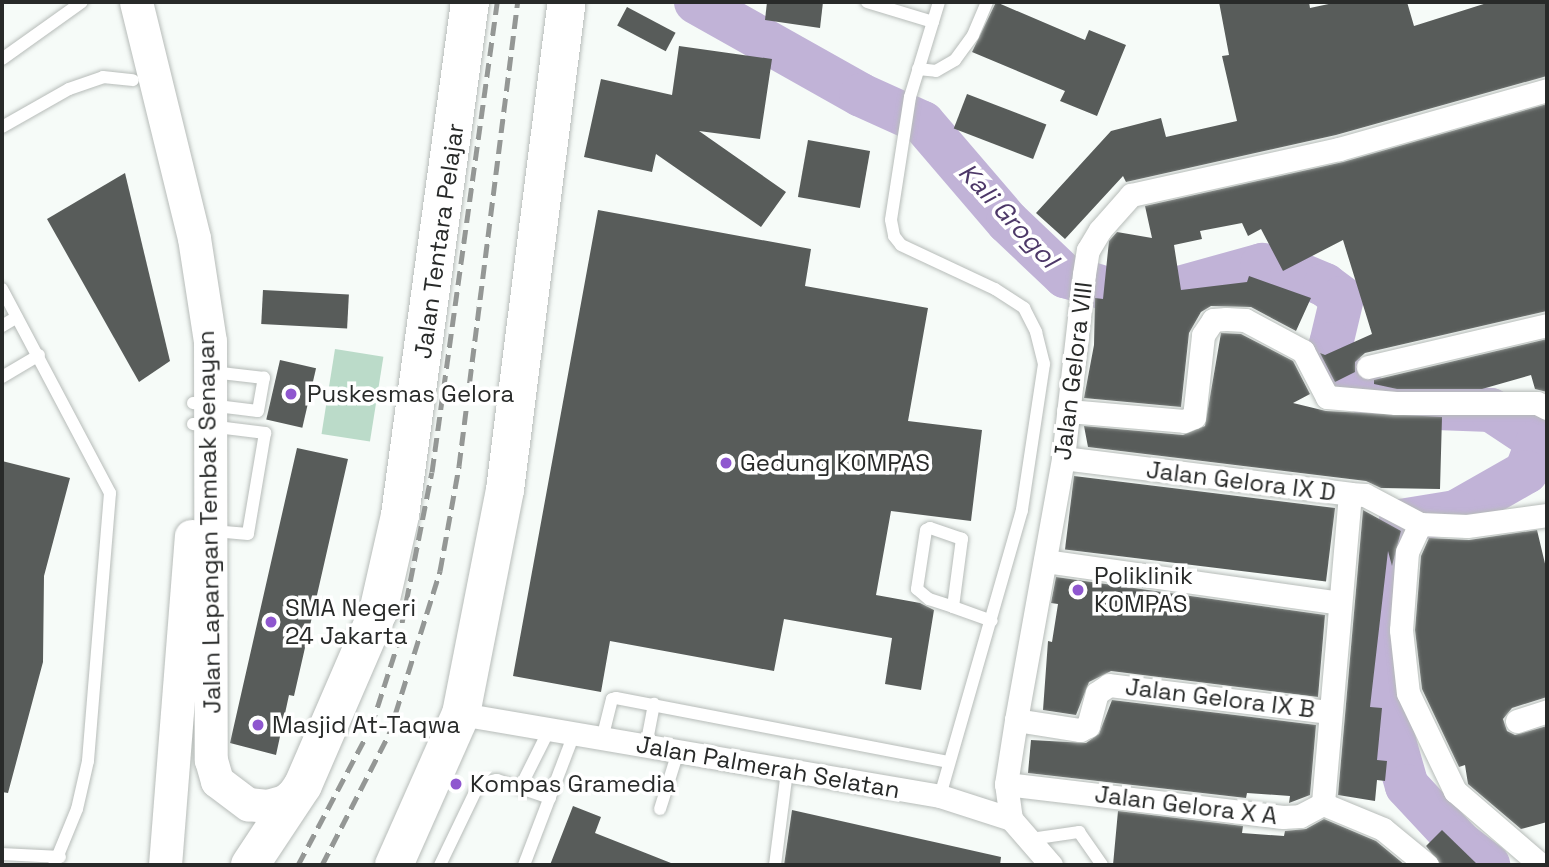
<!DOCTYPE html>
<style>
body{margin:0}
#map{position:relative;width:1549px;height:867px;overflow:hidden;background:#f6fbf8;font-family:"Space Grotesk",sans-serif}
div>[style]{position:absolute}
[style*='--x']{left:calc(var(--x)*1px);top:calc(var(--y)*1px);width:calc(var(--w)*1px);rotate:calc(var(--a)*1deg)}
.green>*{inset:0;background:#bbdbc9;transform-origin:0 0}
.river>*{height:44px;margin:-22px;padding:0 22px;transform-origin:22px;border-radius:22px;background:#c1b3d7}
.building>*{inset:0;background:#585c5a;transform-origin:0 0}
.roads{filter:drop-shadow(0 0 2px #b7bcb9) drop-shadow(0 0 2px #b7bcb9)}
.lane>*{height:12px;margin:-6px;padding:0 6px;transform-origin:6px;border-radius:6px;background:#fff}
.street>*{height:23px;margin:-11.5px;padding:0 11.5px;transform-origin:11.5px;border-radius:11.5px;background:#fff}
.secondary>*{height:33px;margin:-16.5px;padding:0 16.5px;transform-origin:16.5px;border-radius:16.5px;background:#fff}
.highway>*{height:38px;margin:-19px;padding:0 19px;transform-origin:19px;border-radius:19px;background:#fff}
.rail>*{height:5px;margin-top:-2.5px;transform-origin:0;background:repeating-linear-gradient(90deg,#949795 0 14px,transparent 0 21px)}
.dots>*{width:19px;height:19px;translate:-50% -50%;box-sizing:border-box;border:4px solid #fff;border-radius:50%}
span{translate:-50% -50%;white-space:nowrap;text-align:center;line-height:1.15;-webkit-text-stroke:7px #fff;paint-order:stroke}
.street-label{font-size:24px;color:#282a29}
.poi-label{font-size:24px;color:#282a29}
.left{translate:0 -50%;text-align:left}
.water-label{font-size:26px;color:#4d3868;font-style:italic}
.frame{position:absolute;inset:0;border:4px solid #282a29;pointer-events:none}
</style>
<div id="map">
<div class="green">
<div style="left:335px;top:349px;width:49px;height:86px;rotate:9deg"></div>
</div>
<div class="river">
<div style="--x:696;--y:2;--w:189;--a:29.4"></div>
<div style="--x:861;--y:95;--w:68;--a:24.3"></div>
<div style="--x:923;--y:123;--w:130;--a:49.4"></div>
<div style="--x:1008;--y:222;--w:79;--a:43.5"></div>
<div style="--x:1065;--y:276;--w:78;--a:17"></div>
<div style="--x:1140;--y:299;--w:127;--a:-15.6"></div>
<div style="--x:1262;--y:265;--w:31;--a:11"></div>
<div style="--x:1292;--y:271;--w:36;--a:23"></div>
<div style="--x:1325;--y:285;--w:21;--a:37"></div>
<div style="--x:1342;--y:298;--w:47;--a:103.4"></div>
<div style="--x:1331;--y:344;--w:37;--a:68"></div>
<div style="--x:1345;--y:378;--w:46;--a:37.1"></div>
<div style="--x:1382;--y:406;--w:109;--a:2.1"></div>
<div style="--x:1491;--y:410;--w:56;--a:33.4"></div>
<div style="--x:1538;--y:441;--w:33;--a:111"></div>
<div style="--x:1526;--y:472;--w:81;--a:150.3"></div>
<div style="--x:1456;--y:512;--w:56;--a:170.7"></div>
<div style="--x:1401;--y:521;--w:155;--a:99.6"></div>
<div style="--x:1375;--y:674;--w:116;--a:74.1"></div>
<div style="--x:1407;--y:786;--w:78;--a:47.1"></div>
<div style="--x:1460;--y:843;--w:36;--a:38"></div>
</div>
<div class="building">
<div style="clip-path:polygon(767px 2px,823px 2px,820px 28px,765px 20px)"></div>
<div style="clip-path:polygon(996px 2px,1085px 40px,1089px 30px,1126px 45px,1097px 116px,1060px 101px,1065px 91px,972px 52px)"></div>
<div style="clip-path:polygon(1219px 2px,1309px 2px,1310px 8px,1338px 2px,1407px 2px,1414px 26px,1490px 2px,1545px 2px,1547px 76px,1336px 135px,1126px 182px,1123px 176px,1065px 239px,1036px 213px,1111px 131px,1161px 118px,1166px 137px,1237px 121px,1222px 56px,1229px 55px)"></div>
<div style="left:627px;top:7px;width:55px;height:21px;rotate:28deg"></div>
<div style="clip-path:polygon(679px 46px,772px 59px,760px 139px,699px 131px,786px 192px,761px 227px,656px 154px,652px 172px,584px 157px,601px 79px,672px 95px)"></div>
<div style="left:967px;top:94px;width:85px;height:37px;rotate:21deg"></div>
<div style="clip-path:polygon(1547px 104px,1547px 311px,1365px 353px,1355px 362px,1355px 372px,1335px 382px,1320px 353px,1325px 355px,1372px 334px,1343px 240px,1283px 271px,1261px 229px,1248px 236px,1242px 223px,1200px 231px,1202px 239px,1174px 245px,1181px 290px,1247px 282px,1249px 276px,1311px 298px,1296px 331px,1251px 307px,1211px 306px,1201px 312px,1189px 333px,1181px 407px,1084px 398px,1094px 345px,1095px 298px,1103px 299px,1109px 241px,1117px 232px,1152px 238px,1145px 206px,1343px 162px)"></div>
<div style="left:808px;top:140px;width:63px;height:58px;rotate:10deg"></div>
<div style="clip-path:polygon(125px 173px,170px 361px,139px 382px,47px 219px)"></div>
<div style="clip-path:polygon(598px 210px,811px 249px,805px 286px,928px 308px,908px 421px,982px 430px,971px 521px,891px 511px,876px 595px,920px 603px,934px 610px,921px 690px,885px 684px,892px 638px,784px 619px,774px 671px,610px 641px,601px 692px,513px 676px)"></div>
<div style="left:263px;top:290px;width:86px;height:34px;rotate:3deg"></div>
<div style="clip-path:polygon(1221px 333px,1241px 334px,1293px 361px,1310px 394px,1293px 403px,1326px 411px,1442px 417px,1440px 489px,1381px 488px,1366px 481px,1088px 447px,1084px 426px,1183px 435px,1205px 426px)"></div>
<div style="clip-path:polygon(1547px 339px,1547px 392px,1535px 389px,1531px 375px,1482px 389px,1397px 389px,1374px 384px,1374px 380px)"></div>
<div style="left:280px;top:360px;width:37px;height:61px;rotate:13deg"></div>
<div style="clip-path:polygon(297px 448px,348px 459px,294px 696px,289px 695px,276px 755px,230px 743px)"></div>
<div style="clip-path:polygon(2px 461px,70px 478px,44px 576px,43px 662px,8px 793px,2px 792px)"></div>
<div style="left:1074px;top:476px;width:263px;height:74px;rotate:7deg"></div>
<div style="clip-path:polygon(1363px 510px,1401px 531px,1392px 566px,1388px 551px,1370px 707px,1382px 708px,1377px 760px,1387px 761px,1385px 781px,1377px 780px,1375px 801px,1338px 795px)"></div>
<div style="clip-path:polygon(1537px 530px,1547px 572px,1547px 697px,1512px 708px,1503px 719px,1507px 731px,1515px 735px,1547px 726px,1547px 822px,1521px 829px,1468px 784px,1465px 765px,1459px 767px,1422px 689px,1415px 630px,1421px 556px,1429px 538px,1469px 540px)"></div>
<div style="clip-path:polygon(1056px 577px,1325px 615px,1318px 697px,1111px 671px,1089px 682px,1076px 715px,1043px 710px,1048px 641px,1052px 642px,1058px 604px,1051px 603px)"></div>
<div style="clip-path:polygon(1112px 700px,1316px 725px,1310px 795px,1289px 803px,1290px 796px,1247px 793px,1246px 798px,1028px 773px,1031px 740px,1086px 743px,1099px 734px)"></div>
<div style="clip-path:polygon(573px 806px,601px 817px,595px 833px,676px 865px,550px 865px)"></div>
<div style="clip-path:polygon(792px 810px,1001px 857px,1000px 865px,784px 865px)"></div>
<div style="clip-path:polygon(1118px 811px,1243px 826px,1242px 833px,1284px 836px,1285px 831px,1306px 829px,1324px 819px,1376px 841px,1405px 865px,1113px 865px)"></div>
<div style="clip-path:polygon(1442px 830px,1478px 865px,1441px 865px,1426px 846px)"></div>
</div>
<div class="roads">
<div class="lane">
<div style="--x:867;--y:2;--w:69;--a:16.9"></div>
<div style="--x:939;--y:2;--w:99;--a:107"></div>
<div style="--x:910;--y:97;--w:124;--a:98.8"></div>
<div style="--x:891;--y:220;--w:16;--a:79"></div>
<div style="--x:894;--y:236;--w:11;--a:52"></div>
<div style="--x:901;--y:245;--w:104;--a:25.1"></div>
<div style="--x:995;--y:289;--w:35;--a:33"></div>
<div style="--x:1024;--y:308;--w:27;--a:63"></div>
<div style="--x:1036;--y:332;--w:33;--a:76"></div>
<div style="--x:1044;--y:364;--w:148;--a:98.6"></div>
<div style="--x:1022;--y:510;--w:298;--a:106"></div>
<div style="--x:2;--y:59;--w:98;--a:-35.5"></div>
<div style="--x:918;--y:69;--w:18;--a:6"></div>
<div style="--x:936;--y:71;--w:22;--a:-30"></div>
<div style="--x:955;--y:60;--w:31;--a:-54"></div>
<div style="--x:973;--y:35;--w:36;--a:-67"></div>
<div style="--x:2;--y:127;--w:77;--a:-29.6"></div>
<div style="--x:69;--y:89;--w:36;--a:-19"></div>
<div style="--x:103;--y:77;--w:30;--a:6"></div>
<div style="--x:2;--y:289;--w:231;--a:62.1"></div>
<div style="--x:110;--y:493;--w:269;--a:94.7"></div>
<div style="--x:88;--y:761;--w:49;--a:102.9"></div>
<div style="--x:77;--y:809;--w:61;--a:112.3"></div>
<div style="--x:2;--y:326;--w:17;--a:-31"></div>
<div style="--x:2;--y:377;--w:43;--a:-30.7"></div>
<div style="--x:193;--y:403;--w:65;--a:7"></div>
<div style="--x:258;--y:411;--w:34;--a:-80"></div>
<div style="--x:264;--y:378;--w:52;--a:-173.4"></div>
<div style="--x:193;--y:424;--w:73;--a:7.1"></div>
<div style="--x:265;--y:433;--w:102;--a:99.6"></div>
<div style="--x:248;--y:534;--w:36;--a:-175"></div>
<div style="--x:953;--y:607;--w:69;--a:-82.5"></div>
<div style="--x:962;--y:539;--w:34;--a:-161"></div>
<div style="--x:930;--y:528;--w:4;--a:153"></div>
<div style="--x:926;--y:530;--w:60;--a:98.7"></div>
<div style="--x:917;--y:589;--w:16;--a:40"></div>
<div style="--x:929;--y:599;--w:25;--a:18"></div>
<div style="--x:953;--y:607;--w:41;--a:19.7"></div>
<div style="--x:602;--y:739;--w:41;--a:-76"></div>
<div style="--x:612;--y:699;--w:4;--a:-14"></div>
<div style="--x:616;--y:698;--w:338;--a:10.9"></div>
<div style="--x:646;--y:746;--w:43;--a:-79.2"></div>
<div style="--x:521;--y:786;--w:63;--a:-63.4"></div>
<div style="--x:660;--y:809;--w:60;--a:-72.5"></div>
<div style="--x:1031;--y:839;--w:49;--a:-8.3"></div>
<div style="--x:1079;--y:832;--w:40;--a:55.1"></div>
<div style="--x:2;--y:854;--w:58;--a:3"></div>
<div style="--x:440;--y:865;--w:90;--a:-64.3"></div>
<div style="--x:479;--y:784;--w:18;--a:-13"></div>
<div style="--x:497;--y:780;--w:56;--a:18.8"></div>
<div style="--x:524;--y:865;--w:140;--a:-69.1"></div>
<div style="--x:775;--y:865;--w:95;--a:-82.7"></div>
</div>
<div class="street">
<div style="--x:1368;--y:367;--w:184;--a:-13.2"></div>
<div style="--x:1068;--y:411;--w:116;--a:4.9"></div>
<div style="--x:1184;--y:421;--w:11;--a:-22"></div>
<div style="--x:1194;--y:417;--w:82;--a:-83.7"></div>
<div style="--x:1203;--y:335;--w:18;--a:-56"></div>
<div style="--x:1213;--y:320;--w:13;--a:-4"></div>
<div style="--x:1226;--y:319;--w:19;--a:3"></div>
<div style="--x:1245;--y:320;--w:66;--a:28.1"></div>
<div style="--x:1303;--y:351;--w:52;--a:62.4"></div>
<div style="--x:1327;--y:397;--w:69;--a:5"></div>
<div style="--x:1396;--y:403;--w:141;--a:0"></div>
<div style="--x:1537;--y:403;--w:11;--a:27"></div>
<div style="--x:1063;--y:458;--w:289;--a:7.1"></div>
<div style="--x:1350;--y:494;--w:311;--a:95"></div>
<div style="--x:1350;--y:494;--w:15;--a:4"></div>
<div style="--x:1365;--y:495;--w:62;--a:27.8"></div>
<div style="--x:1420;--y:524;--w:47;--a:2.4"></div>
<div style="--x:1467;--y:526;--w:81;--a:-7.8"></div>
<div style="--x:1420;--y:524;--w:31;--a:115"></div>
<div style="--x:1407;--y:552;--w:78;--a:94.4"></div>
<div style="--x:1401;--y:630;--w:63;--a:83.7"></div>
<div style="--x:1408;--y:693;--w:109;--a:64.4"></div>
<div style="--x:1455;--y:791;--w:113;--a:40.7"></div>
<div style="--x:1045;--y:561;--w:297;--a:8.1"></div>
<div style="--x:461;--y:714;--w:486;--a:9.7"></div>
<div style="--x:940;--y:796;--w:75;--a:17.9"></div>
<div style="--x:1011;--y:819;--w:61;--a:49"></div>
<div style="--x:1016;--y:720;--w:65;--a:8.9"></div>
<div style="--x:1080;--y:730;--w:9;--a:-27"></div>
<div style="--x:1088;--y:726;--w:34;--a:-75"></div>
<div style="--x:1097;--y:693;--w:14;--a:-34"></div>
<div style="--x:1109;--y:685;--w:221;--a:7"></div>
<div style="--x:1517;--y:721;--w:32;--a:-18"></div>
<div style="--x:1006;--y:784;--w:279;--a:6.8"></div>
<div style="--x:1283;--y:817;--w:17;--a:-3"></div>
<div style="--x:1300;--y:816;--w:26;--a:-28"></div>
<div style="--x:1323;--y:804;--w:65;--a:22.6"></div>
<div style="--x:1383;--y:829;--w:57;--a:39.3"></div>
<div style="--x:1011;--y:819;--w:35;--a:-98"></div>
<div style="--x:1006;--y:784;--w:65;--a:-81.1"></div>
<div style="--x:1016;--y:720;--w:266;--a:-79.8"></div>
<div style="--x:1063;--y:458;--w:185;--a:-83.5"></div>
<div style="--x:1084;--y:274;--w:24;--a:-81"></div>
<div style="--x:1088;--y:250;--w:23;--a:-59"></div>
<div style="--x:1100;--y:230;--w:47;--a:-48.5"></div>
<div style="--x:1131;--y:195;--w:213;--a:-12.5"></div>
<div style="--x:1339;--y:149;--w:216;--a:-15.8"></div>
</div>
<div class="secondary">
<div style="--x:136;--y:2;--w:243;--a:76.2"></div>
<div style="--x:194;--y:238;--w:104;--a:81.2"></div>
<div style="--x:210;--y:341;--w:419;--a:89.9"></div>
<div style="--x:211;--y:760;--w:22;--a:74"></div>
<div style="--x:217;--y:781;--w:39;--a:37"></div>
<div style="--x:248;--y:804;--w:19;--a:6"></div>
<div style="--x:267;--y:806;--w:19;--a:-16"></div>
<div style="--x:285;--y:801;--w:24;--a:-42"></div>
<div style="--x:165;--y:865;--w:330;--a:-85.5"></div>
</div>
<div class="highway">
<div style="--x:250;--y:865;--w:96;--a:-56.5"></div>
<div style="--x:303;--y:785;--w:189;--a:-66.6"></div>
<div style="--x:378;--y:612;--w:99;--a:-77.2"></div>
<div style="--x:400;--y:515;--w:518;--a:-82.23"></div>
<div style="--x:394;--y:865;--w:165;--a:-66.1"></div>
<div style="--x:461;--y:714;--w:228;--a:-78.9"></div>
<div style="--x:505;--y:490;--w:492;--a:-82.8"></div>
</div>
</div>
<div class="rail">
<div style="--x:298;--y:865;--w:156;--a:-62.1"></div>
<div style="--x:371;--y:727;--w:88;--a:-72.2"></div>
<div style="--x:398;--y:643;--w:174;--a:-78.8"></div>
<div style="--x:432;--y:472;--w:474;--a:-82.1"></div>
<div style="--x:322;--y:865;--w:147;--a:-62.9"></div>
<div style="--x:389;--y:734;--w:171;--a:-72.6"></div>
<div style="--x:440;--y:571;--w:107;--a:-79.7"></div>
<div style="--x:459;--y:466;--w:468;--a:-82.8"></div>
</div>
<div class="dots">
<div style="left:291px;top:394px;background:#8f57cf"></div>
<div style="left:726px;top:463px;background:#8f57cf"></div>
<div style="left:1078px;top:590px;background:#8f57cf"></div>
<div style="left:271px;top:622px;background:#8f57cf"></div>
<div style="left:258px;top:725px;background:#8f57cf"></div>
<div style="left:456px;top:784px;background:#8f57cf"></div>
</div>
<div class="street-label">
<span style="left:439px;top:241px;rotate:-82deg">Jalan Tentara Pelajar</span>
<span style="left:1073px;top:371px;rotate:-83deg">Jalan Gelora VIII</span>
<span style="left:1241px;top:481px;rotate:7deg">Jalan Gelora IX D</span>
<span style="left:209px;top:522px;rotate:-91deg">Jalan Lapangan Tembak Senayan</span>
<span style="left:1220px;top:698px;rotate:7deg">Jalan Gelora IX B</span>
<span style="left:768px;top:767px;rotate:10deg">Jalan Palmerah Selatan</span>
<span style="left:1186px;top:805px;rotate:7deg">Jalan Gelora X A</span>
</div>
<div class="poi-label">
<span class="left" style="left:307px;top:394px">Puskesmas Gelora</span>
<span class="left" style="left:740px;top:463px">Gedung KOMPAS</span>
<span class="left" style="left:1094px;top:590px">Poliklinik<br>KOMPAS</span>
<span class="left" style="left:285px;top:622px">SMA Negeri<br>24 Jakarta</span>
<span class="left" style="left:272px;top:725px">Masjid At-Taqwa</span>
<span class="left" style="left:470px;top:784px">Kompas Gramedia</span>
</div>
<div class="water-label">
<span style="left:1008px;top:216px;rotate:47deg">Kali Grogol</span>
</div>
<div class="frame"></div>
</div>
